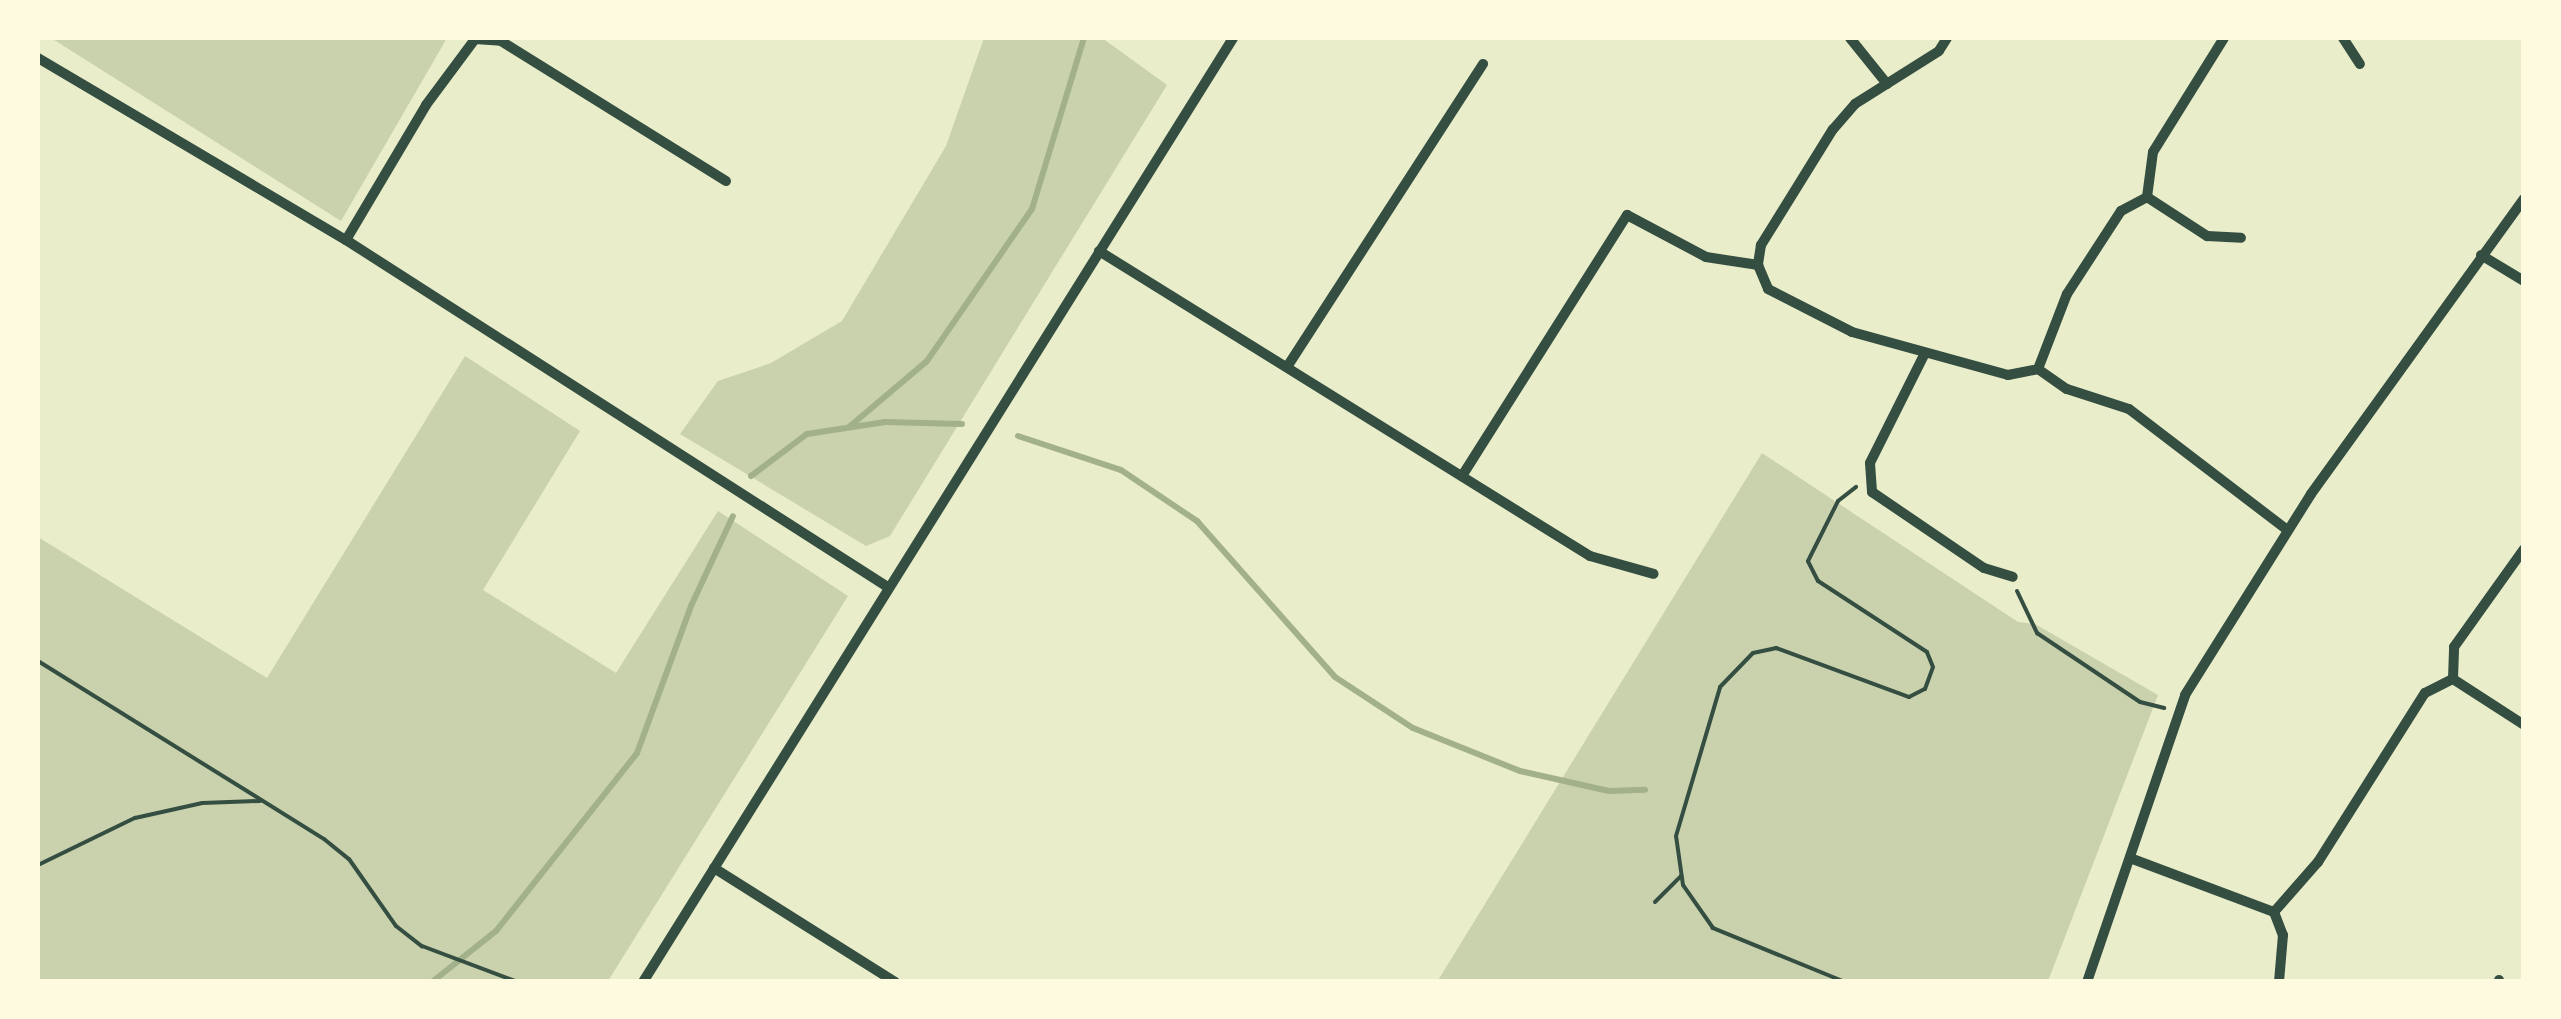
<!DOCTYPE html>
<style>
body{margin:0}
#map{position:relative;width:2561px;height:1019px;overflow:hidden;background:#e9edc9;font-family:Rubik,sans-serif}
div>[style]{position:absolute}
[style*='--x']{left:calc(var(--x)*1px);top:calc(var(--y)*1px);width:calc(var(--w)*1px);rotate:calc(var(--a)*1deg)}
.green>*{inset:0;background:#cad2ad}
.stream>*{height:6px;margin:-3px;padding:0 3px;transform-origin:3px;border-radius:3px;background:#a3b18a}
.path>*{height:4px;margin:-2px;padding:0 2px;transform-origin:2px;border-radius:2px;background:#344e41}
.minor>*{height:10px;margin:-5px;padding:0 5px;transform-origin:5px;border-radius:5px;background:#344e41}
span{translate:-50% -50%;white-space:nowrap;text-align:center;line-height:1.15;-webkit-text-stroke:10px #fefae0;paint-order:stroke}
.frame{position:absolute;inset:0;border:40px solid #fefae0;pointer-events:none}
</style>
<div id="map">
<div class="green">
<div style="clip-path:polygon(51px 38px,447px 38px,341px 221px)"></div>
<div style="clip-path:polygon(984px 38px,1102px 38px,1167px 85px,890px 536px,866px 546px,680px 434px,718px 381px,771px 363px,842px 321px,946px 146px)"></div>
<div style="clip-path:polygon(465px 356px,580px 431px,483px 590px,616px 673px,718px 511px,848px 596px,608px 981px,38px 981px,38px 537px,267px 678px)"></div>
<div style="clip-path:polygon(1762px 453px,2018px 622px,2035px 624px,2158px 695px,2048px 981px,1437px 982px)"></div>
</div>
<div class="stream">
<div style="--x:849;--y:427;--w:102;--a:-40.2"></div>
<div style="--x:927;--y:361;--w:185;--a:-55.4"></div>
<div style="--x:1032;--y:209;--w:179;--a:-73.1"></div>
<div style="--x:1018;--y:436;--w:108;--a:18.3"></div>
<div style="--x:1121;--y:470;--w:92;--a:33.9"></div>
<div style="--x:1197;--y:521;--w:208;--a:48.5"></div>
<div style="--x:1335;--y:677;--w:93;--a:33.2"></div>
<div style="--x:1413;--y:728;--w:115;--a:21.9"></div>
<div style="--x:1520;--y:771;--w:91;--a:12.7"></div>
<div style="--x:1609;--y:791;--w:36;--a:-2"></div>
<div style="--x:751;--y:476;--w:70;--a:-36.9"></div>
<div style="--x:807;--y:434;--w:79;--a:-8.7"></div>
<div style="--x:885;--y:422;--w:77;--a:1.5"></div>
<div style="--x:432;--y:982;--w:82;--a:-38.6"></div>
<div style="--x:496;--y:931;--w:227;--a:-51.6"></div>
<div style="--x:637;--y:753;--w:157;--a:-69.8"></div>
<div style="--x:691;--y:606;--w:99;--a:-65"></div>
</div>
<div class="path">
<div style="--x:2017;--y:591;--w:47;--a:64.5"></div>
<div style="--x:2037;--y:633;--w:124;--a:33.8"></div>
<div style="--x:2140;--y:702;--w:25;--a:14"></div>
<div style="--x:38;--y:661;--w:337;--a:31.9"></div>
<div style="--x:324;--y:839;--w:32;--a:39"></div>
<div style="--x:349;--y:859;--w:82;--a:55"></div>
<div style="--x:396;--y:926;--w:33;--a:38"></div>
<div style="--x:422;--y:946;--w:103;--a:20.6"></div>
<div style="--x:38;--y:865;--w:108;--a:-25.9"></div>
<div style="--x:135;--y:818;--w:69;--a:-12.6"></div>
<div style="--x:202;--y:803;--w:58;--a:-2"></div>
<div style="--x:1655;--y:902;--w:37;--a:-45"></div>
<div style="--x:1845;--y:982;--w:143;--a:-157.8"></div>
<div style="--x:1713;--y:928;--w:52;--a:-124.9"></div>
<div style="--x:1683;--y:885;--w:49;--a:-98.1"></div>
<div style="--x:1676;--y:836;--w:155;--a:-73.5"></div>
<div style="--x:1720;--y:687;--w:47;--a:-45.9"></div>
<div style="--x:1753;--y:653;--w:24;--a:-12"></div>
<div style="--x:1776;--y:648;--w:142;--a:20.2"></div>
<div style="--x:1909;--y:697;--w:18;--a:-27"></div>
<div style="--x:1925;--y:689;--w:23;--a:-70"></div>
<div style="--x:1933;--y:667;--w:16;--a:-112"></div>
<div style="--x:1927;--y:652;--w:130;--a:-146.9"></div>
<div style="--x:1818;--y:581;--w:22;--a:-117"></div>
<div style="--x:1808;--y:561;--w:67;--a:-63.4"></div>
<div style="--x:1838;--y:501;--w:23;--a:-38"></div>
</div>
<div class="minor">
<div style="--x:1850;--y:38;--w:59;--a:51.2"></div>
<div style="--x:1947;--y:38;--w:15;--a:122"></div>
<div style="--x:1939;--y:51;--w:99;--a:147.8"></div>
<div style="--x:1855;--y:104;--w:33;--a:131"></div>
<div style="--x:1833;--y:129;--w:137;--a:121.8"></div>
<div style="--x:1761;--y:245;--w:20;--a:99"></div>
<div style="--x:1758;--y:265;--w:26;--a:67"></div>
<div style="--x:1768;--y:289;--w:94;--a:27.1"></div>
<div style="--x:1852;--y:332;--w:162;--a:15.4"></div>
<div style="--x:2008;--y:375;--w:31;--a:-11"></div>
<div style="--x:2038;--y:369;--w:35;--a:35"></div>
<div style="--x:2067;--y:389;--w:65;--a:17.9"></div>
<div style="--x:2129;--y:409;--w:199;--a:37.4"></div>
<div style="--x:2343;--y:38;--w:31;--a:57"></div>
<div style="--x:38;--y:58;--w:358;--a:30.6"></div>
<div style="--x:346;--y:240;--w:641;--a:32.65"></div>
<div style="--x:2147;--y:197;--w:72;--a:33"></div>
<div style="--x:2207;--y:236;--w:34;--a:3"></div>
<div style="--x:346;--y:240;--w:157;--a:-59.3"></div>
<div style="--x:426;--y:105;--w:82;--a:-53.4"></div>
<div style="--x:475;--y:39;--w:26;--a:4"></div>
<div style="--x:501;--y:41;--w:265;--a:31.9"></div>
<div style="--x:1099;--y:251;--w:578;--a:31.85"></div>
<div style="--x:1590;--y:556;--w:66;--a:15.7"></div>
<div style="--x:2481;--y:255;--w:50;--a:31.2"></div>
<div style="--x:1925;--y:353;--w:123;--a:116.6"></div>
<div style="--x:1870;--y:463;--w:29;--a:86"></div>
<div style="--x:1872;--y:492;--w:135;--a:34.2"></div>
<div style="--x:1984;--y:568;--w:30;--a:17"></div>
<div style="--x:1287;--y:367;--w:361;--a:-57.1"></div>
<div style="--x:2038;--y:369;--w:80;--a:-68.9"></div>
<div style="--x:2067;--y:294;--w:99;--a:-57"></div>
<div style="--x:2121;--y:211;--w:30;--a:-28"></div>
<div style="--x:2147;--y:197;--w:45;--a:-82.4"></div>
<div style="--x:2153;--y:152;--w:134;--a:-58.1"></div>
<div style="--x:1462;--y:476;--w:309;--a:-57.7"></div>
<div style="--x:1627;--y:215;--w:89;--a:28"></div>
<div style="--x:1706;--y:257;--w:53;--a:8.7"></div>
<div style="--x:2453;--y:679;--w:85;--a:32.9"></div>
<div style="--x:2130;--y:858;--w:154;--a:20.6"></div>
<div style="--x:2274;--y:912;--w:25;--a:69"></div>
<div style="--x:2283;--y:935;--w:47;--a:94.9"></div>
<div style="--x:714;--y:868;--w:214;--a:32.2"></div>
<div style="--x:2274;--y:912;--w:67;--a:-48.7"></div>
<div style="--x:2318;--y:862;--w:200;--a:-57.7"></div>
<div style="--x:2425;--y:693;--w:31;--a:-27"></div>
<div style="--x:2453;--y:679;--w:32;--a:-88"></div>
<div style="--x:2454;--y:647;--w:120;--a:-54.5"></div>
<div style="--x:643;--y:982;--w:1113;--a:-57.99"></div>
<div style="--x:2087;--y:982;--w:303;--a:-71.1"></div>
<div style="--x:2185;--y:695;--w:237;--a:-57.9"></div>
<div style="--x:2311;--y:494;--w:364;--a:-54.2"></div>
<div style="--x:2499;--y:982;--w:2;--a:-90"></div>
</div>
<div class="frame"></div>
</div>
